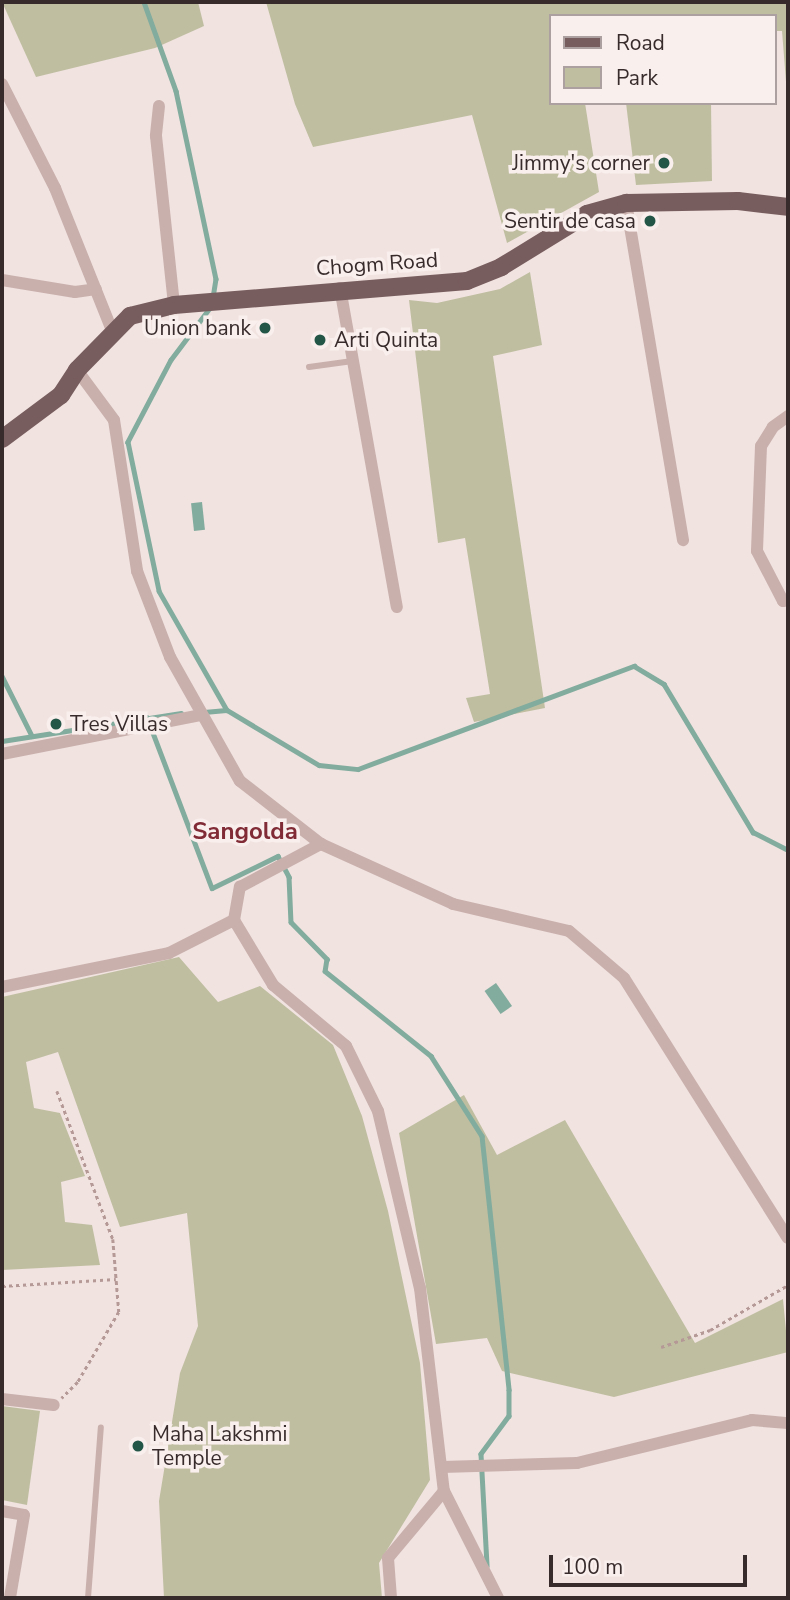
<!DOCTYPE html>
<style>
body{margin:0}
#map{position:relative;width:790px;height:1600px;overflow:hidden;background:#f1e3e0;font-family:"Nunito Sans",sans-serif}
div>[style]{position:absolute}
[style*='--x']{left:calc(var(--x)*1px);top:calc(var(--y)*1px);width:calc(var(--w)*1px);rotate:calc(var(--a)*1deg)}
.green>*{inset:0;background:#bfbea1}
.water>*{inset:0;background:#82ac9e;transform-origin:0 0}
.stream>*{height:4.5px;margin:-2.25px;padding:0 2.25px;transform-origin:2.25px;border-radius:2.25px;background:#82ac9e}
.path>*{height:2.5px;margin-top:-1.25px;transform-origin:0;background:repeating-linear-gradient(90deg,#b49997 0 3.5px,transparent 0 7px)}
.lane>*{height:6px;margin:-3px;padding:0 3px;transform-origin:3px;border-radius:3px;background:#c9b0ad}
.street>*{height:12px;margin:-6px;padding:0 6px;transform-origin:6px;border-radius:6px;background:#c9b0ad}
.primary>*{height:18px;margin:-9px;padding:0 9px;transform-origin:9px;border-radius:9px;background:#785d5e}
.dots>*{width:19px;height:19px;translate:-50% -50%;box-sizing:border-box;border:4px solid #f9efed;border-radius:50%}
span{translate:-50% -50%;white-space:nowrap;text-align:center;line-height:1.15;-webkit-text-stroke:7px #f9efed;paint-order:stroke}
.poi-label{font-size:21px;color:#382b2c}
.right{translate:-100% -50%;text-align:right}
.left{translate:0 -50%;text-align:left}
.street-label{font-size:21px;color:#382b2c}
.quarter-label{font-size:24px;color:#802b35;font-weight:700}
.frame{position:absolute;inset:0;border:4px solid #382b2c;pointer-events:none}
.legend{position:absolute;left:549px;top:14px;width:228px;height:91px;box-sizing:border-box;background:#f9efed;border:2px solid #aca1a0;margin:0;padding:9px 12px;list-style:none;font-size:21px;color:#382b2c}
.legend li{display:flex;align-items:center;gap:14px;height:35px}
.legend b{width:35px;border:2px solid #aca1a0}
.scale{position:absolute;left:549px;top:1555px;width:198px;height:32px;box-sizing:border-box;border:4px solid #382b2c;border-top:0;padding-left:9px;font-size:21px;line-height:24px;white-space:nowrap;color:#382b2c;-webkit-text-stroke:5px #f9efed;paint-order:stroke}
</style>
<div id="map">
<div class="green">
<div style="clip-path:polygon(2px 2px,198px 2px,204px 26px,155px 48px,36px 77px)"></div>
<div style="clip-path:polygon(266px 2px,788px 2px,788px 107px,782px 31px,774px 31px,774px 16px,550px 16px,550px 103px,585px 103px,599px 192px,507px 243px,472px 115px,313px 147px,295px 104px)"></div>
<div style="clip-path:polygon(626px 103px,711px 103px,712px 181px,636px 185px)"></div>
<div style="clip-path:polygon(530px 272px,542px 345px,493px 356px,545px 708px,474px 722px,466px 698px,490px 694px,465px 538px,438px 543px,409px 300px,437px 303px,500px 289px)"></div>
<div style="clip-path:polygon(179px 957px,218px 1002px,260px 986px,333px 1045px,362px 1116px,388px 1211px,420px 1363px,430px 1480px,379px 1563px,382px 1598px,164px 1598px,159px 1501px,180px 1373px,198px 1326px,187px 1213px,120px 1227px,58px 1052px,26px 1062px,34px 1108px,60px 1113px,85px 1176px,61px 1182px,65px 1222px,92px 1225px,100px 1265px,2px 1270px,2px 997px)"></div>
<div style="clip-path:polygon(464px 1095px,497px 1155px,565px 1120px,695px 1343px,783px 1299px,788px 1352px,614px 1397px,502px 1371px,487px 1338px,436px 1344px,399px 1133px)"></div>
<div style="clip-path:polygon(2px 1406px,40px 1411px,27px 1505px,2px 1500px)"></div>
</div>
<div class="water">
<div style="left:202px;top:502px;width:28px;height:11px;rotate:84deg"></div>
<div style="left:496px;top:983px;width:28px;height:14px;rotate:55deg"></div>
</div>
<div class="stream">
<div style="--x:144;--y:2;--w:95;--a:70.2"></div>
<div style="--x:176;--y:91;--w:192;--a:78"></div>
<div style="--x:216;--y:279;--w:19;--a:99"></div>
<div style="--x:211;--y:307;--w:66;--a:127"></div>
<div style="--x:171;--y:360;--w:93;--a:117.7"></div>
<div style="--x:128;--y:442;--w:152;--a:78.2"></div>
<div style="--x:159;--y:591;--w:137;--a:60.3"></div>
<div style="--x:227;--y:710;--w:107;--a:30.9"></div>
<div style="--x:319;--y:765;--w:39;--a:6"></div>
<div style="--x:358;--y:769;--w:295;--a:-20.5"></div>
<div style="--x:634;--y:666;--w:35;--a:31"></div>
<div style="--x:664;--y:684;--w:173;--a:59"></div>
<div style="--x:753;--y:832;--w:39;--a:27"></div>
<div style="--x:2;--y:676;--w:67;--a:63.4"></div>
<div style="--x:204;--y:712;--w:22;--a:-5"></div>
<div style="--x:147;--y:717;--w:183;--a:69.2"></div>
<div style="--x:212;--y:888;--w:73;--a:-25.9"></div>
<div style="--x:278;--y:856;--w:24;--a:62"></div>
<div style="--x:289;--y:877;--w:45;--a:87.5"></div>
<div style="--x:291;--y:922;--w:52;--a:45.8"></div>
<div style="--x:327;--y:959;--w:12;--a:99"></div>
<div style="--x:325;--y:971;--w:136;--a:38.7"></div>
<div style="--x:431;--y:1056;--w:95;--a:57.5"></div>
<div style="--x:482;--y:1136;--w:255;--a:83.9"></div>
<div style="--x:509;--y:1390;--w:26;--a:90"></div>
<div style="--x:509;--y:1416;--w:47;--a:126.4"></div>
<div style="--x:481;--y:1454;--w:112;--a:86.9"></div>
<div style="--x:2;--y:741;--w:181;--a:-8.9"></div>
</div>
<div class="path">
<div style="--x:57;--y:1091;--w:158;--a:69.3"></div>
<div style="--x:113;--y:1239;--w:73;--a:85.3"></div>
<div style="--x:119;--y:1312;--w:81;--a:120.4"></div>
<div style="--x:78;--y:1382;--w:23;--a:135"></div>
<div style="--x:2;--y:1286;--w:114;--a:-3.5"></div>
<div style="--x:661;--y:1347;--w:52;--a:-19.1"></div>
<div style="--x:710;--y:1330;--w:90;--a:-30"></div>
</div>
<div class="lane">
<div style="--x:309;--y:367;--w:44;--a:-7.8"></div>
<div style="--x:88;--y:1598;--w:171;--a:-85.7"></div>
</div>
<div class="street">
<div style="--x:2;--y:84;--w:117;--a:63"></div>
<div style="--x:55;--y:188;--w:156;--a:68.2"></div>
<div style="--x:159;--y:106;--w:30;--a:96"></div>
<div style="--x:156;--y:136;--w:170;--a:83.9"></div>
<div style="--x:626;--y:203;--w:342;--a:80.4"></div>
<div style="--x:2;--y:280;--w:74;--a:9.3"></div>
<div style="--x:75;--y:292;--w:21;--a:-8"></div>
<div style="--x:340;--y:288;--w:324;--a:79.9"></div>
<div style="--x:77;--y:370;--w:62;--a:53.5"></div>
<div style="--x:114;--y:420;--w:153;--a:81.3"></div>
<div style="--x:137;--y:571;--w:92;--a:69"></div>
<div style="--x:170;--y:657;--w:142;--a:60.6"></div>
<div style="--x:240;--y:781;--w:103;--a:37.9"></div>
<div style="--x:321;--y:844;--w:145;--a:24.4"></div>
<div style="--x:453;--y:904;--w:119;--a:13.1"></div>
<div style="--x:569;--y:931;--w:72;--a:40.5"></div>
<div style="--x:624;--y:978;--w:307;--a:57.8"></div>
<div style="--x:788;--y:416;--w:19;--a:144"></div>
<div style="--x:773;--y:427;--w:22;--a:122"></div>
<div style="--x:761;--y:446;--w:105;--a:92.2"></div>
<div style="--x:757;--y:551;--w:56;--a:62.5"></div>
<div style="--x:783;--y:601;--w:5;--a:-11"></div>
<div style="--x:2;--y:754;--w:202;--a:-11.1"></div>
<div style="--x:234;--y:920;--w:76;--a:59"></div>
<div style="--x:273;--y:985;--w:95;--a:39.9"></div>
<div style="--x:346;--y:1046;--w:72;--a:63.8"></div>
<div style="--x:378;--y:1111;--w:182;--a:76.7"></div>
<div style="--x:420;--y:1288;--w:204;--a:83.3"></div>
<div style="--x:444;--y:1491;--w:120;--a:63.2"></div>
<div style="--x:2;--y:987;--w:170;--a:-11.5"></div>
<div style="--x:169;--y:953;--w:73;--a:-26.9"></div>
<div style="--x:234;--y:920;--w:34;--a:-80"></div>
<div style="--x:240;--y:887;--w:92;--a:-28"></div>
<div style="--x:2;--y:1399;--w:52;--a:6.6"></div>
<div style="--x:442;--y:1467;--w:135;--a:-1.7"></div>
<div style="--x:577;--y:1463;--w:180;--a:-13.8"></div>
<div style="--x:752;--y:1420;--w:36;--a:5"></div>
<div style="--x:2;--y:1511;--w:22;--a:10"></div>
<div style="--x:24;--y:1515;--w:84;--a:99.6"></div>
<div style="--x:391;--y:1598;--w:40;--a:-94.3"></div>
<div style="--x:388;--y:1558;--w:87;--a:-50.1"></div>
</div>
<div class="primary">
<div style="--x:2;--y:439;--w:74;--a:-36.7"></div>
<div style="--x:61;--y:395;--w:30;--a:-57"></div>
<div style="--x:77;--y:370;--w:76;--a:-45.5"></div>
<div style="--x:130;--y:316;--w:45;--a:-14"></div>
<div style="--x:174;--y:305;--w:294;--a:-4.7"></div>
<div style="--x:467;--y:281;--w:37;--a:-22"></div>
<div style="--x:501;--y:267;--w:101;--a:-31.6"></div>
<div style="--x:587;--y:214;--w:41;--a:-15.8"></div>
<div style="--x:626;--y:203;--w:112;--a:-1"></div>
<div style="--x:738;--y:201;--w:50;--a:6.8"></div>
</div>
<div class="dots">
<div style="left:664px;top:163px;background:#245647"></div>
<div style="left:650px;top:221px;background:#245647"></div>
<div style="left:265px;top:328px;background:#245647"></div>
<div style="left:320px;top:340px;background:#245647"></div>
<div style="left:56px;top:724px;background:#245647"></div>
<div style="left:138px;top:1446px;background:#245647"></div>
</div>
<div class="poi-label">
<span class="right" style="left:650px;top:163px">Jimmy's corner</span>
<span class="right" style="left:636px;top:221px">Sentir de casa</span>
<span class="right" style="left:251px;top:328px">Union bank</span>
<span class="left" style="left:334px;top:340px">Arti Quinta</span>
<span class="left" style="left:70px;top:724px">Tres Villas</span>
<span class="left" style="left:152px;top:1446px">Maha Lakshmi<br>Temple</span>
</div>
<div class="street-label">
<span style="left:377px;top:264px;rotate:-4deg">Chogm Road</span>
</div>
<div class="quarter-label">
<span style="left:245px;top:832px">Sangolda</span>
</div>
<div class="frame"></div>
<ul class="legend">
<li><b style="height:9px;background:#785d5e"></b>Road</li>
<li><b style="height:19px;background:#bfbea1"></b>Park</li>
</ul>
<div class="scale">100 m</div>
</div>
